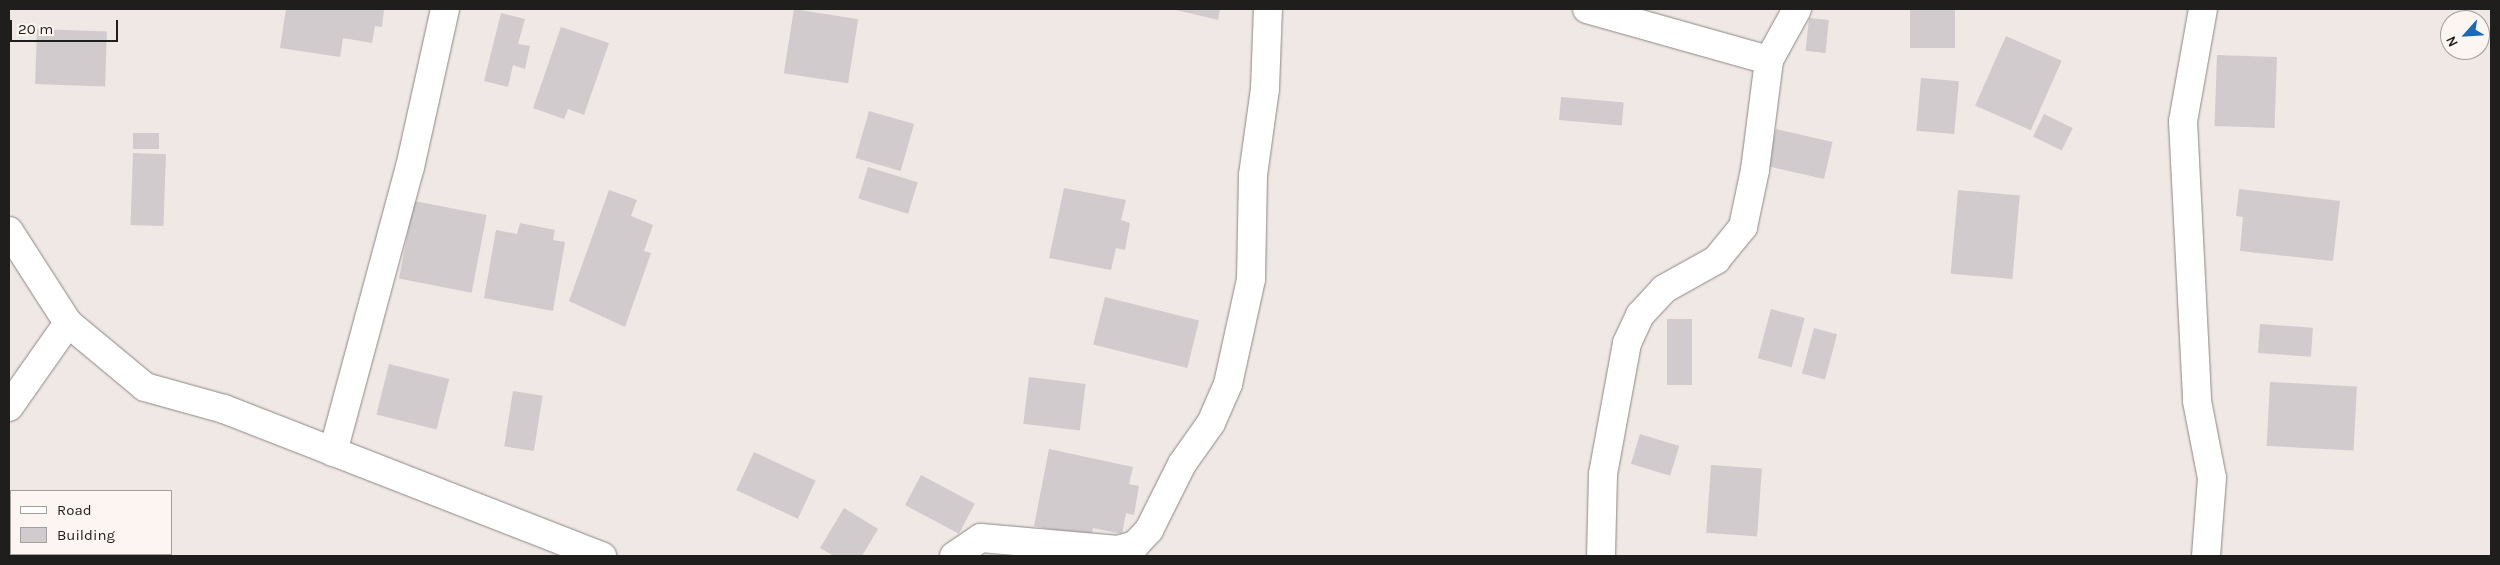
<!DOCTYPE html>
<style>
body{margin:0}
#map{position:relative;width:2500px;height:565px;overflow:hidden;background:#efe8e5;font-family:Karla,sans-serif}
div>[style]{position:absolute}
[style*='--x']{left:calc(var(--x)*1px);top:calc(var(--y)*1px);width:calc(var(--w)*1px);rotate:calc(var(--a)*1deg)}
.building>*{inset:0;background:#d1cbce;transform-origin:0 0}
.roads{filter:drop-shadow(0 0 1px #8d8784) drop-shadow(0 0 1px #8d8784)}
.street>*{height:28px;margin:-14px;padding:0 14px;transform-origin:14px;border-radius:14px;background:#fff}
span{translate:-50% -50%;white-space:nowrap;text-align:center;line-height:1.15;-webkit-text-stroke:4px #fcf5f2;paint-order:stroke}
.frame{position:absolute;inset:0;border:10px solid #201e1d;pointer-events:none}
.legend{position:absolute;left:10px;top:490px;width:162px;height:65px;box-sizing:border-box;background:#fcf5f2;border:1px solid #a49f9d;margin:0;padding:6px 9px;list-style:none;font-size:15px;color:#201e1d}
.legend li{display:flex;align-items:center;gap:10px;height:25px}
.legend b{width:25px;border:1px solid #a49f9d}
.north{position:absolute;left:2440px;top:10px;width:50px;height:50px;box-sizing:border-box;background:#fcf5f2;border:1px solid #a49f9d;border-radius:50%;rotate:244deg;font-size:14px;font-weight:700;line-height:20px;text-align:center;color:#201e1d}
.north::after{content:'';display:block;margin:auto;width:18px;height:22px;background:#196ab8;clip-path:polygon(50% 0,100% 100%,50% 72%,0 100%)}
.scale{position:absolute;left:10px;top:20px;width:108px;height:22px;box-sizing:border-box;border:2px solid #201e1d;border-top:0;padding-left:6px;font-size:15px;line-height:18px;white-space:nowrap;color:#201e1d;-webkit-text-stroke:4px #fcf5f2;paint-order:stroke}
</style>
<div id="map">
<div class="building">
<div style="clip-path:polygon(286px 9px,384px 9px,382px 27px,375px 26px,372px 43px,343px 38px,340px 57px,280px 48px)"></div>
<div style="left:794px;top:9px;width:65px;height:65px;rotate:9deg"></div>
<div style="clip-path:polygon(1172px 9px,1220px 9px,1218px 20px)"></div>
<div style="left:1910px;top:9px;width:45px;height:39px"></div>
<div style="clip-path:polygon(501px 13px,525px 19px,518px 44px,530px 46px,525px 69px,513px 65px,508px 87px,484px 81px)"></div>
<div style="left:1809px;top:18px;width:20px;height:33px;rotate:6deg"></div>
<div style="clip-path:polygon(561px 27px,609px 43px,584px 115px,568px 109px,564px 119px,533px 108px)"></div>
<div style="left:37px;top:29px;width:70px;height:55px;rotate:2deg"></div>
<div style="left:2006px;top:36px;width:61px;height:76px;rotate:24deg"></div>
<div style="left:2217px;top:55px;width:60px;height:71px;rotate:2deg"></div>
<div style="left:1921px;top:78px;width:38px;height:53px;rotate:5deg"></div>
<div style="left:1561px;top:97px;width:63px;height:23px;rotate:5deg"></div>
<div style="left:869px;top:111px;width:47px;height:49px;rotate:16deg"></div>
<div style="left:2044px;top:114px;width:32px;height:25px;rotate:26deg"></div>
<div style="left:1776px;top:129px;width:58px;height:38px;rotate:13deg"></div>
<div style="left:133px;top:133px;width:26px;height:16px"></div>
<div style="left:133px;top:153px;width:33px;height:72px;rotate:2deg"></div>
<div style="left:868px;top:167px;width:52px;height:33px;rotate:17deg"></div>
<div style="clip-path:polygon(1064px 188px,1126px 200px,1121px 220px,1130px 223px,1125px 250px,1116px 248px,1111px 270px,1049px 258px)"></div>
<div style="clip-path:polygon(2239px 189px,2340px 201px,2333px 261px,2240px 251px,2243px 217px,2236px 216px)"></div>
<div style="clip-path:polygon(609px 190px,637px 200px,631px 216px,653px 225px,644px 251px,651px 253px,625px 327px,569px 301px)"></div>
<div style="left:1958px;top:190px;width:62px;height:84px;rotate:5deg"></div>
<div style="left:414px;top:201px;width:74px;height:79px;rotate:11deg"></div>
<div style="clip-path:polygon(520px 223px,555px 230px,553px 240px,565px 242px,553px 311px,484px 298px,496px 230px,517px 234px)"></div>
<div style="left:1105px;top:297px;width:97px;height:49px;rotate:14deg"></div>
<div style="left:1771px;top:309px;width:35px;height:51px;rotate:15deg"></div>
<div style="left:1667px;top:319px;width:25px;height:66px"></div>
<div style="left:2260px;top:324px;width:53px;height:29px;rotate:4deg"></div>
<div style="left:1814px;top:328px;width:24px;height:47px;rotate:15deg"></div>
<div style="left:389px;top:364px;width:62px;height:52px;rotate:14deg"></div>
<div style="left:1029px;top:377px;width:57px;height:47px;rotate:7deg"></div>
<div style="left:2270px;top:382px;width:87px;height:64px;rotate:3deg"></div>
<div style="left:513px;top:391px;width:30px;height:56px;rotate:9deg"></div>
<div style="left:1640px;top:434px;width:41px;height:31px;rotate:17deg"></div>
<div style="clip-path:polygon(1049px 449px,1133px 467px,1129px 484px,1139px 486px,1134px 515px,1126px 513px,1122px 534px,1093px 528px,1091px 538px,1034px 526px)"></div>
<div style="left:754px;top:452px;width:68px;height:42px;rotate:25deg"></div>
<div style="left:1711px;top:465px;width:51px;height:68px;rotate:4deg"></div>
<div style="left:921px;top:475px;width:61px;height:34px;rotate:28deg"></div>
<div style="clip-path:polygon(844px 508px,878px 529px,862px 556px,834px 556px,820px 548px)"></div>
</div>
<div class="roads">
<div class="street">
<div style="--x:1587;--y:9;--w:189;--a:15.7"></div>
<div style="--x:2203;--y:9;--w:114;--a:100.1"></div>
<div style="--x:2183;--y:121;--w:280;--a:87.1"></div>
<div style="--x:2197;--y:401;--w:78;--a:79"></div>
<div style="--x:2212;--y:478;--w:78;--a:94.4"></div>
<div style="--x:9;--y:231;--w:109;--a:57.3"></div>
<div style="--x:68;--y:323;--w:100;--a:39.7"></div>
<div style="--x:145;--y:387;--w:82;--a:15.6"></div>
<div style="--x:224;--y:409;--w:406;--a:21.3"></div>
<div style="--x:9;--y:407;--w:103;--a:-54.9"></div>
<div style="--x:333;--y:452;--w:295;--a:-74.9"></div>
<div style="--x:410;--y:167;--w:162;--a:-77.5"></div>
<div style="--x:954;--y:556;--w:32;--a:-34"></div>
<div style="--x:981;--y:538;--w:138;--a:5"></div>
<div style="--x:1118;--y:550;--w:18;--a:-16"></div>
<div style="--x:1135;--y:545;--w:21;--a:-47"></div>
<div style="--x:1149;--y:530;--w:74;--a:-63.4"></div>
<div style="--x:1182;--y:464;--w:50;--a:-54.7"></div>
<div style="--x:1211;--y:423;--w:43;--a:-66.4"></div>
<div style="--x:1228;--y:384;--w:107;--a:-77.6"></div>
<div style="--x:1251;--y:279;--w:104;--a:-88.9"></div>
<div style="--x:1253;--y:175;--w:87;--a:-82.1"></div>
<div style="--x:1265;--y:89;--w:80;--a:-87.9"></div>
<div style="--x:1601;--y:556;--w:82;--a:-88.6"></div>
<div style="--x:1603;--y:474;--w:133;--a:-79.6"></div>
<div style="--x:1627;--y:343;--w:31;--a:-65"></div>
<div style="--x:1640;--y:315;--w:35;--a:-47"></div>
<div style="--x:1664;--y:289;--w:60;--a:-29.1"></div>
<div style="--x:1716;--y:260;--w:43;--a:-50.7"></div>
<div style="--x:1743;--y:227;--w:58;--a:-78.1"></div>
<div style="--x:1755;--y:170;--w:111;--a:-82.7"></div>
<div style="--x:1769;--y:60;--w:58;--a:-61.2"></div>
</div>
</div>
<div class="frame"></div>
<ul class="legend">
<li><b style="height:6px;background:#fff"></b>Road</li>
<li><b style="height:14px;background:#d1cbce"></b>Building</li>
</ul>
<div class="north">N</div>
<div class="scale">20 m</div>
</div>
